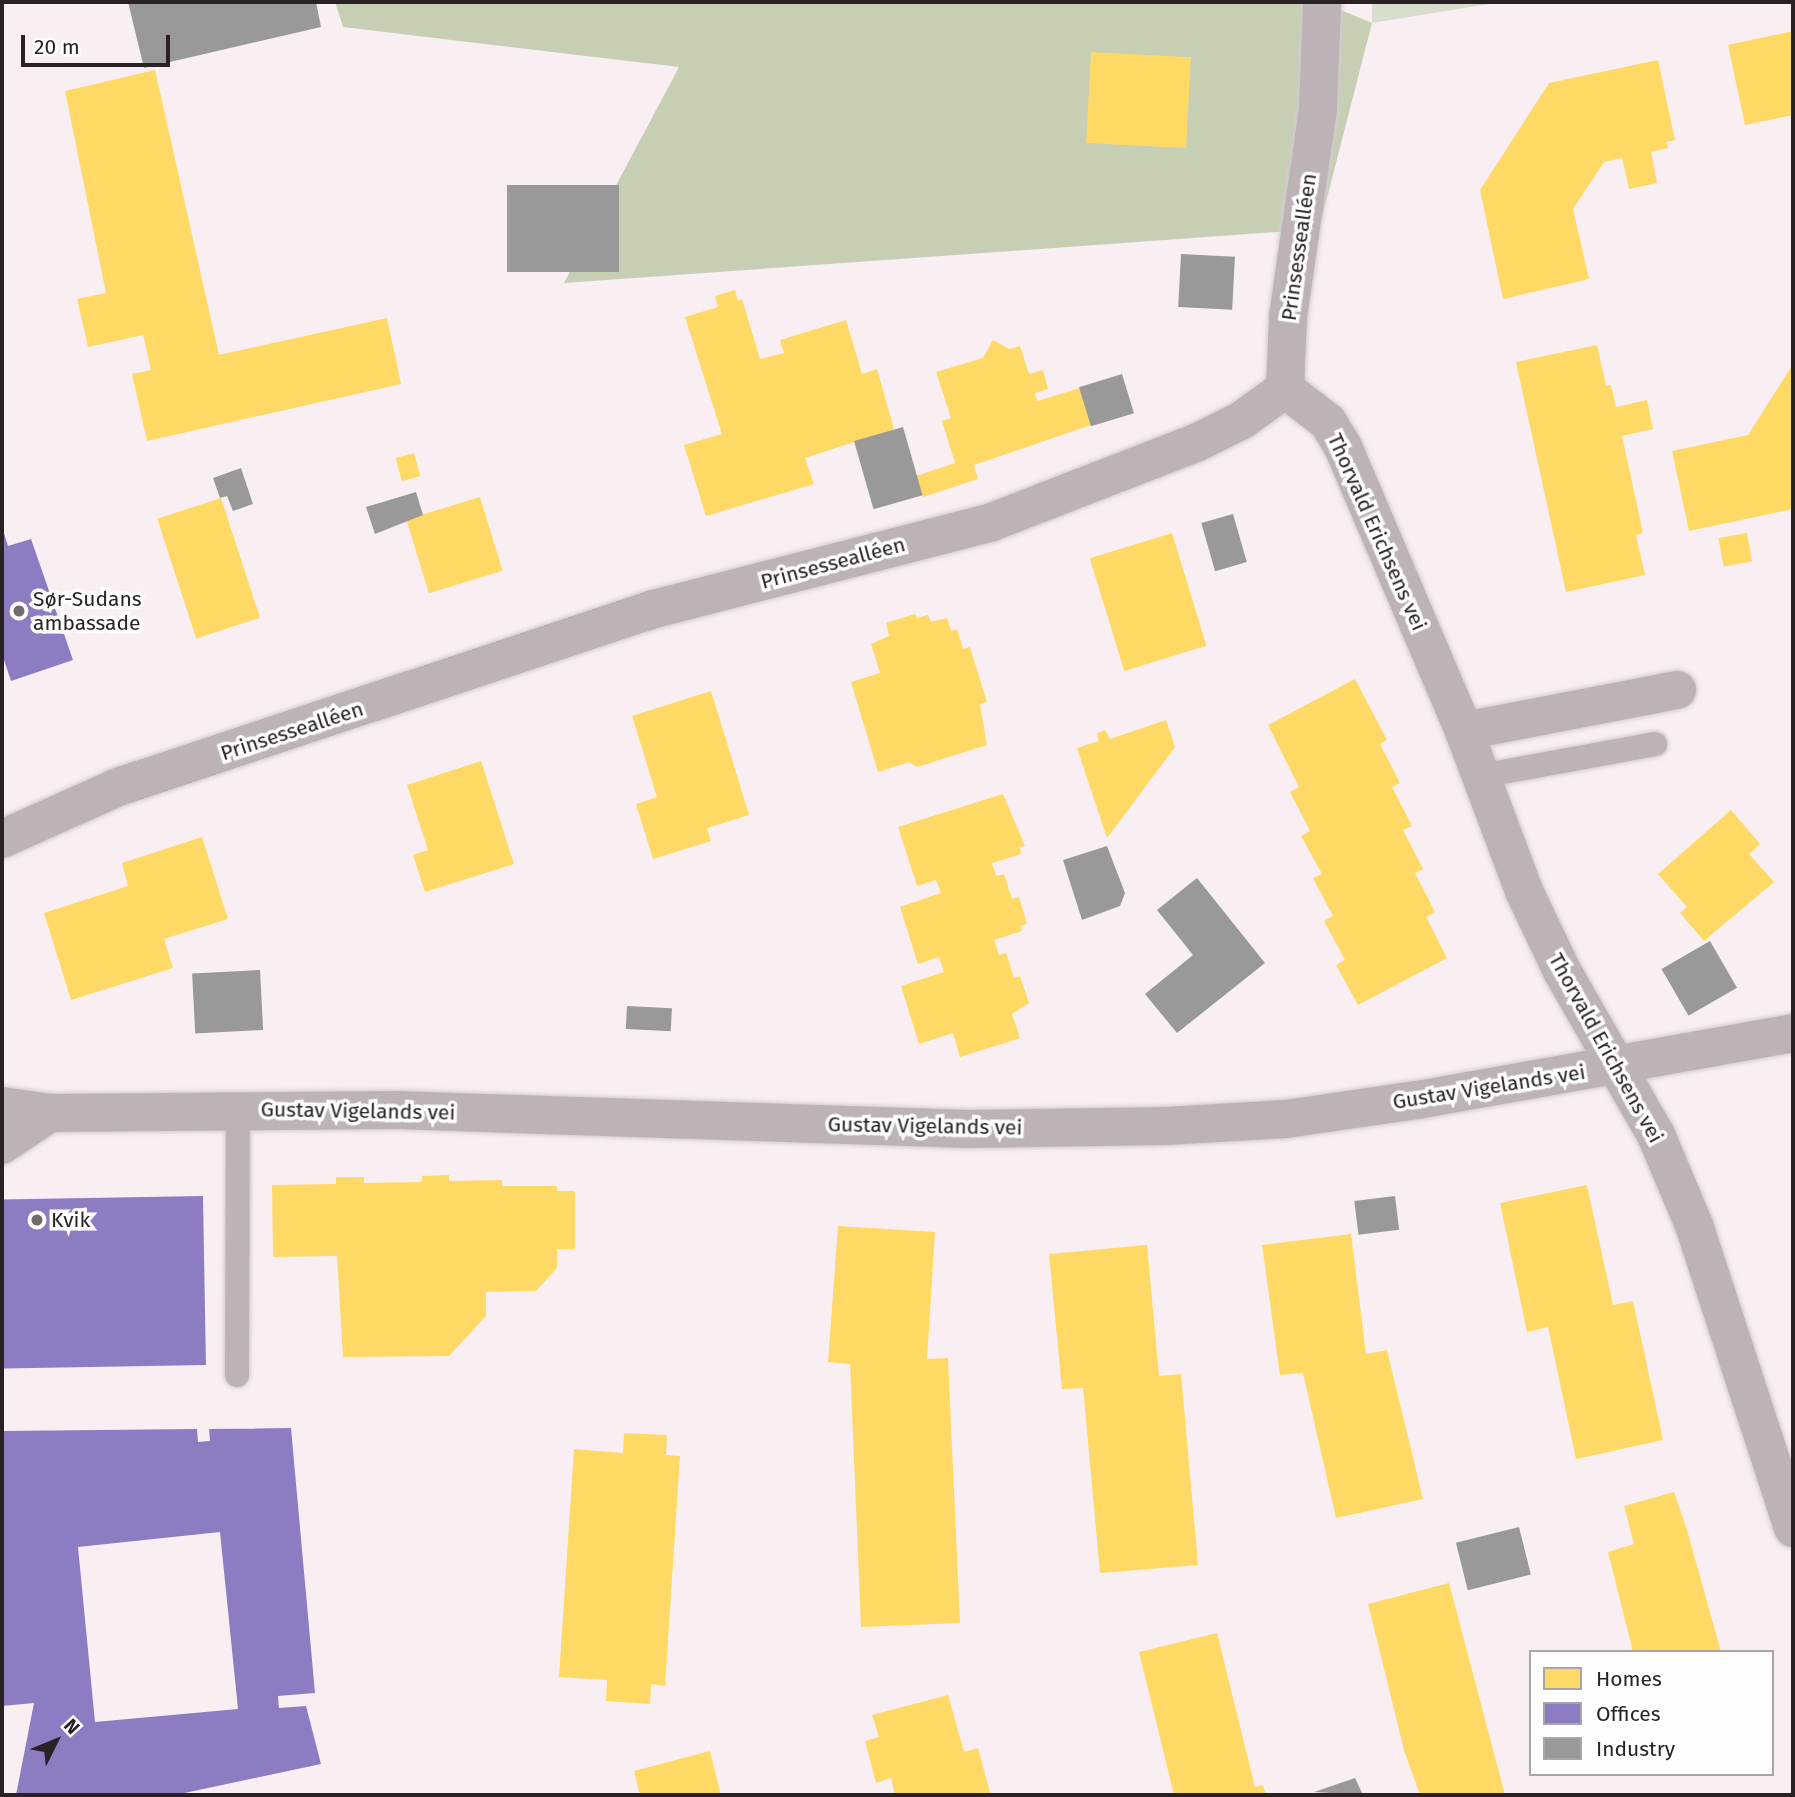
<!DOCTYPE html>
<meta charset="utf-8">
<style>
body{margin:0}
#map{position:relative;width:1795px;height:1797px;overflow:hidden;background:#f9eff3;font-family:"Fira Sans",sans-serif}
div>[style]{position:absolute}
[style*='--x']{left:calc(var(--x)*1px);top:calc(var(--y)*1px);width:calc(var(--w)*1px);rotate:calc(var(--a)*1deg)}
.green>*{inset:0;background:#d9ddcd}
.forest>*{inset:0;background:#c6cfb3}
.homes>*{inset:0;background:#ffd966;transform-origin:0 0}
.offices>*{inset:0;background:#8e7cc3;transform-origin:0 0}
.industry>*{inset:0;background:#999;transform-origin:0 0}
.roads{filter:drop-shadow(0 0 2px #d3cbce) drop-shadow(0 0 2px #d3cbce)}
.service>*{height:24px;margin:-12px;padding:0 12px;transform-origin:12px;border-radius:12px;background:#bdb3b7}
.minor>*{height:38px;margin:-19px;padding:0 19px;transform-origin:19px;border-radius:19px;background:#bdb3b7}
.dots>*{width:19px;height:19px;translate:-50% -50%;box-sizing:border-box;border:4px solid #fefefe;border-radius:50%}
span{translate:-50% -50%;white-space:nowrap;text-align:center;line-height:1.15;-webkit-text-stroke:7px #fefefe;paint-order:stroke}
.street-label{font-size:21px;color:#292124}
.poi-label{font-size:21px;color:#292124}
.left{translate:0 -50%;text-align:left}
.frame{position:absolute;inset:0;border:4px solid #292124;pointer-events:none}
.legend{position:absolute;left:1529px;top:1650px;width:245px;height:126px;box-sizing:border-box;background:#fefefe;border:2px solid #a9a6a7;margin:0;padding:9px 12px;list-style:none;font-size:21px;color:#292124}
.legend li{display:flex;align-items:center;gap:14px;height:35px}
.legend b{width:35px;border:2px solid #a9a6a7}
.north{position:absolute;left:21px;top:1706px;width:70px;height:70px;-webkit-text-stroke:5px #fefefe;paint-order:stroke;rotate:47deg;font-size:19px;font-weight:700;line-height:28px;text-align:center;color:#292124}
.north::after{content:'';display:block;margin:auto;width:24px;height:32px;background:#292124;clip-path:polygon(50% 0,100% 100%,50% 72%,0 100%)}
.scale{position:absolute;left:21px;top:35px;width:149px;height:32px;box-sizing:border-box;border:4px solid #292124;border-top:0;padding-left:9px;font-size:21px;line-height:24px;white-space:nowrap;color:#292124;-webkit-text-stroke:5px #fefefe;paint-order:stroke}
</style>
<div id="map">
<div class="green">
<div style="clip-path:polygon(1372px 2px,1501px 2px,1372px 23px)"></div>
</div>
<div class="forest">
<div style="clip-path:polygon(335px 2px,1321px 2px,1372px 23px,1319px 229px,564px 283px,679px 67px,343px 27px)"></div>
</div>
<div class="homes">
<div style="clip-path:polygon(1793px 31px,1793px 115px,1745px 125px,1728px 45px)"></div>
<div style="left:1091px;top:52px;width:100px;height:91px;rotate:3deg"></div>
<div style="clip-path:polygon(1658px 60px,1675px 140px,1666px 142px,1668px 148px,1651px 152px,1657px 183px,1629px 189px,1622px 158px,1604px 162px,1573px 209px,1589px 279px,1503px 299px,1480px 190px,1549px 83px)"></div>
<div style="clip-path:polygon(155px 70px,219px 355px,387px 318px,401px 384px,147px 441px,132px 374px,151px 370px,143px 335px,88px 347px,77px 299px,106px 293px,65px 91px)"></div>
<div style="clip-path:polygon(735px 290px,738px 301px,742px 299px,760px 359px,784px 353px,780px 340px,846px 320px,862px 374px,877px 369px,894px 429px,805px 458px,814px 484px,706px 516px,684px 445px,722px 434px,685px 317px,718px 307px,715px 296px)"></div>
<div style="clip-path:polygon(993px 340px,1009px 349px,1020px 346px,1029px 374px,1043px 370px,1048px 389px,1035px 393px,1037px 401px,1080px 388px,1091px 425px,974px 465px,978px 479px,923px 497px,916px 476px,955px 463px,942px 421px,951px 418px,936px 372px,983px 358px)"></div>
<div style="clip-path:polygon(1597px 345px,1606px 386px,1611px 385px,1616px 407px,1647px 400px,1653px 429px,1622px 436px,1643px 533px,1636px 535px,1645px 575px,1566px 592px,1516px 362px)"></div>
<div style="clip-path:polygon(1793px 364px,1793px 509px,1689px 531px,1672px 451px,1748px 435px)"></div>
<div style="left:414px;top:453px;width:24px;height:19px;rotate:75deg"></div>
<div style="left:480px;top:497px;width:77px;height:77px;rotate:73deg"></div>
<div style="left:221px;top:498px;width:126px;height:67px;rotate:72deg"></div>
<div style="left:1172px;top:533px;width:118px;height:86px;rotate:73deg"></div>
<div style="left:1747px;top:533px;width:29px;height:29px;rotate:80deg"></div>
<div style="clip-path:polygon(915px 614px,917px 618px,928px 615px,931px 622px,947px 618px,951px 631px,957px 629px,963px 649px,970px 647px,987px 702px,980px 704px,987px 745px,917px 767px,909px 762px,878px 772px,851px 682px,880px 673px,871px 644px,889px 636px,886px 623px)"></div>
<div style="clip-path:polygon(1355px 679px,1387px 740px,1380px 744px,1400px 783px,1392px 787px,1412px 826px,1403px 830px,1423px 869px,1415px 873px,1435px 912px,1426px 917px,1447px 958px,1358px 1005px,1336px 965px,1345px 960px,1324px 921px,1333px 916px,1313px 878px,1322px 874px,1301px 836px,1310px 831px,1290px 792px,1299px 787px,1268px 725px)"></div>
<div style="clip-path:polygon(711px 691px,749px 815px,707px 828px,711px 841px,653px 859px,636px 804px,657px 797px,632px 716px)"></div>
<div style="clip-path:polygon(1166px 720px,1175px 747px,1107px 838px,1077px 748px,1099px 741px,1097px 733px,1105px 730px,1110px 739px)"></div>
<div style="clip-path:polygon(481px 761px,514px 864px,425px 892px,413px 855px,428px 850px,407px 785px)"></div>
<div style="clip-path:polygon(1003px 794px,1025px 846px,1020px 847px,1021px 854px,992px 863px,996px 876px,1004px 874px,1012px 899px,1019px 897px,1027px 924px,1021px 926px,1022px 931px,994px 940px,999px 955px,1006px 953px,1014px 978px,1020px 976px,1029px 1003px,1012px 1014px,1020px 1038px,960px 1057px,953px 1033px,919px 1044px,901px 986px,944px 972px,939px 957px,918px 964px,900px 907px,941px 893px,936px 880px,917px 886px,898px 827px)"></div>
<div style="clip-path:polygon(1731px 810px,1760px 844px,1749px 854px,1774px 882px,1704px 941px,1680px 913px,1687px 907px,1658px 874px)"></div>
<div style="clip-path:polygon(202px 837px,228px 919px,164px 939px,173px 968px,71px 1000px,44px 913px,128px 886px,122px 863px)"></div>
<div style="clip-path:polygon(449px 1175px,449px 1181px,502px 1180px,502px 1186px,557px 1186px,557px 1191px,575px 1191px,575px 1249px,557px 1249px,557px 1268px,536px 1291px,486px 1292px,486px 1316px,449px 1356px,343px 1357px,337px 1256px,273px 1257px,272px 1185px,336px 1184px,336px 1177px,364px 1177px,364px 1183px,422px 1182px,422px 1176px)"></div>
<div style="clip-path:polygon(1587px 1185px,1613px 1305px,1633px 1301px,1663px 1440px,1576px 1459px,1548px 1327px,1527px 1332px,1500px 1203px)"></div>
<div style="clip-path:polygon(838px 1226px,935px 1232px,927px 1359px,948px 1358px,960px 1623px,861px 1627px,850px 1364px,828px 1362px)"></div>
<div style="clip-path:polygon(1351px 1234px,1366px 1354px,1387px 1350px,1423px 1499px,1336px 1518px,1303px 1373px,1280px 1375px,1262px 1245px)"></div>
<div style="clip-path:polygon(1147px 1245px,1159px 1376px,1181px 1374px,1198px 1565px,1100px 1573px,1083px 1388px,1062px 1389px,1049px 1254px)"></div>
<div style="clip-path:polygon(624px 1433px,667px 1435px,666px 1455px,680px 1456px,665px 1686px,651px 1684px,650px 1704px,606px 1701px,607px 1680px,559px 1677px,574px 1449px,623px 1453px)"></div>
<div style="clip-path:polygon(1674px 1492px,1687px 1530px,1721px 1652px,1633px 1652px,1608px 1552px,1634px 1544px,1624px 1506px)"></div>
<div style="clip-path:polygon(1449px 1583px,1505px 1795px,1420px 1795px,1404px 1750px,1368px 1604px)"></div>
<div style="clip-path:polygon(1217px 1633px,1255px 1787px,1263px 1785px,1266px 1795px,1174px 1795px,1139px 1652px)"></div>
<div style="clip-path:polygon(948px 1695px,964px 1752px,978px 1748px,990px 1793px,895px 1795px,891px 1778px,876px 1783px,865px 1741px,879px 1737px,872px 1715px)"></div>
<div style="clip-path:polygon(710px 1751px,721px 1795px,640px 1795px,634px 1771px)"></div>
</div>
<div class="offices">
<div style="clip-path:polygon(2px 527px,8px 546px,31px 539px,73px 660px,11px 681px,2px 654px)"></div>
<div style="left:203px;top:1196px;width:169px;height:202px;rotate:89deg"></div>
<div style="clip-path:polygon(evenodd,291px 1428px,315px 1693px,278px 1696px,279px 1708px,306px 1706px,321px 1764px,175px 1795px,16px 1795px,34px 1703px,2px 1706px,2px 1431px,197px 1429px,198px 1442px,210px 1441px,209px 1429px,291px 1428px,220px 1532px,238px 1709px,95px 1722px,78px 1547px,220px 1532px)"></div>
</div>
<div class="industry">
<div style="clip-path:polygon(128px 2px,316px 2px,321px 27px,144px 68px)"></div>
<div style="left:507px;top:185px;width:112px;height:87px"></div>
<div style="left:1181px;top:254px;width:54px;height:53px;rotate:3deg"></div>
<div style="left:1122px;top:374px;width:41px;height:45px;rotate:73deg"></div>
<div style="left:903px;top:427px;width:71px;height:51px;rotate:74deg"></div>
<div style="clip-path:polygon(241px 468px,253px 504px,233px 511px,227px 496px,220px 498px,213px 478px)"></div>
<div style="clip-path:polygon(416px 492px,423px 515px,375px 534px,366px 507px)"></div>
<div style="left:1233px;top:514px;width:50px;height:33px;rotate:74deg"></div>
<div style="clip-path:polygon(1107px 846px,1125px 893px,1120px 906px,1082px 920px,1063px 860px)"></div>
<div style="clip-path:polygon(1197px 878px,1265px 963px,1177px 1033px,1145px 994px,1193px 955px,1157px 910px)"></div>
<div style="left:1710px;top:941px;width:54px;height:56px;rotate:60deg"></div>
<div style="left:260px;top:970px;width:60px;height:68px;rotate:87deg"></div>
<div style="left:627px;top:1006px;width:45px;height:23px;rotate:3deg"></div>
<div style="left:1395px;top:1196px;width:34px;height:41px;rotate:83deg"></div>
<div style="left:1519px;top:1527px;width:49px;height:65px;rotate:76deg"></div>
<div style="clip-path:polygon(1355px 1778px,1363px 1795px,1314px 1792px)"></div>
</div>
<div class="roads">
<div class="service">
<div style="--x:1481;--y:776;--w:177;--a:-10.4"></div>
<div style="--x:237;--y:1375;--w:267;--a:-89.8"></div>
</div>
<div class="minor">
<div style="--x:1285;--y:389;--w:54;--a:37.5"></div>
<div style="--x:1328;--y:422;--w:29;--a:59"></div>
<div style="--x:1343;--y:447;--w:309;--a:66.9"></div>
<div style="--x:1464;--y:731;--w:171;--a:69.4"></div>
<div style="--x:1524;--y:891;--w:89;--a:64.6"></div>
<div style="--x:1562;--y:971;--w:189;--a:60.2"></div>
<div style="--x:1656;--y:1135;--w:98;--a:67.1"></div>
<div style="--x:1694;--y:1225;--w:319;--a:71.9"></div>
<div style="--x:1464;--y:731;--w:217;--a:-10.9"></div>
<div style="--x:2;--y:839;--w:127;--a:-24.1"></div>
<div style="--x:118;--y:787;--w:565;--a:-18.37"></div>
<div style="--x:654;--y:609;--w:349;--a:-14.4"></div>
<div style="--x:992;--y:522;--w:219;--a:-21.2"></div>
<div style="--x:1196;--y:443;--w:51;--a:-26.6"></div>
<div style="--x:1242;--y:420;--w:53;--a:-35.8"></div>
<div style="--x:1285;--y:389;--w:72;--a:-87.6"></div>
<div style="--x:1288;--y:317;--w:211;--a:-81.8"></div>
<div style="--x:1318;--y:108;--w:106;--a:-87.8"></div>
<div style="--x:2;--y:1106;--w:49;--a:8.3"></div>
<div style="--x:50;--y:1113;--w:346;--a:-0.5"></div>
<div style="--x:396;--y:1110;--w:572;--a:1.9"></div>
<div style="--x:968;--y:1129;--w:198;--a:-0.9"></div>
<div style="--x:1166;--y:1126;--w:120;--a:-3.3"></div>
<div style="--x:1286;--y:1119;--w:138;--a:-8.3"></div>
<div style="--x:1423;--y:1099;--w:376;--a:-10.1"></div>
<div style="--x:2;--y:1145;--w:58;--a:-33.7"></div>
</div>
</div>
<div class="dots">
<div style="left:19px;top:611px;background:#72696c"></div>
<div style="left:37px;top:1220px;background:#72696c"></div>
</div>
<div class="street-label">
<span style="left:1299px;top:247px;rotate:-82deg">Prinsessealléen</span>
<span style="left:1377px;top:532px;rotate:66deg">Thorvald Erichsens vei</span>
<span style="left:833px;top:563px;rotate:-15deg">Prinsessealléen</span>
<span style="left:292px;top:731px;rotate:-18deg">Prinsessealléen</span>
<span style="left:1606px;top:1048px;rotate:61deg">Thorvald Erichsens vei</span>
<span style="left:1489px;top:1087px;rotate:-9deg">Gustav Vigelands vei</span>
<span style="left:358px;top:1111px;rotate:1deg">Gustav Vigelands vei</span>
<span style="left:925px;top:1126px;rotate:1deg">Gustav Vigelands vei</span>
</div>
<div class="poi-label">
<span class="left" style="left:33px;top:611px">Sør-Sudans<br>ambassade</span>
<span class="left" style="left:51px;top:1220px">Kvik</span>
</div>
<div class="frame"></div>
<ul class="legend">
<li><b style="height:19px;background:#ffd966"></b>Homes</li>
<li><b style="height:19px;background:#8e7cc3"></b>Offices</li>
<li><b style="height:19px;background:#999"></b>Industry</li>
</ul>
<div class="north">N</div>
<div class="scale">20 m</div>
</div>
